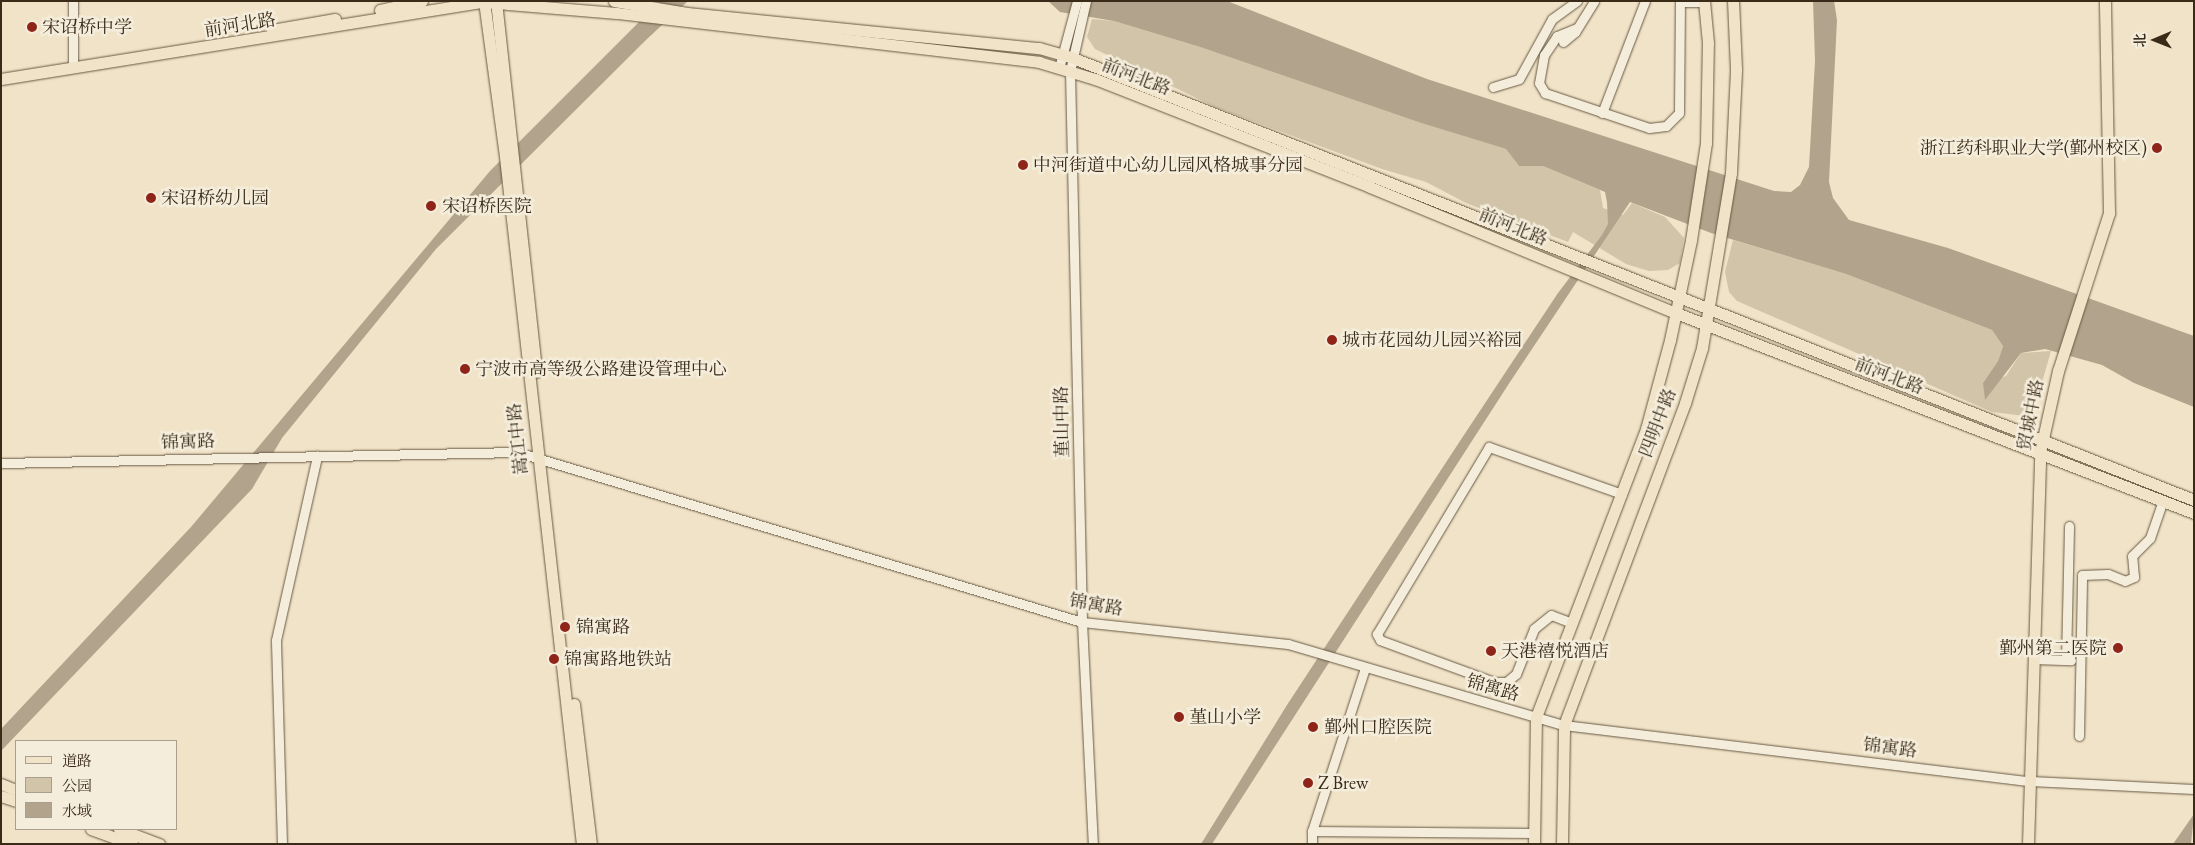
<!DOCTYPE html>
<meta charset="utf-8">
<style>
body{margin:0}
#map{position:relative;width:2195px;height:845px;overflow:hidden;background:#f0e3c7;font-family:"EB Garamond","Noto Serif SC",serif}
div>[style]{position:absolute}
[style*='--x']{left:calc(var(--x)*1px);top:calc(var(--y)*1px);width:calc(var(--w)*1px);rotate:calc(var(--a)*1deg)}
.green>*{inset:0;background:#d1c4a9}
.water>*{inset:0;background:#b2a48c}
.roads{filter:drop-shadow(0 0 1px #685944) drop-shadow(0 0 1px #685944)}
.minor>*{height:9px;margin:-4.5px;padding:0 4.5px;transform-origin:4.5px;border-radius:4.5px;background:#f5eddb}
.major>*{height:11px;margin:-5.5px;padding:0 5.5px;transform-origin:5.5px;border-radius:5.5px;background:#f0e3c7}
.dots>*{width:14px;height:14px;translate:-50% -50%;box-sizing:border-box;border:2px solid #f5eddb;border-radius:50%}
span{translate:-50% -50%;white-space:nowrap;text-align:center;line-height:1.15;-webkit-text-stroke:5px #f5eddb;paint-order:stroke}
.street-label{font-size:18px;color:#3a2b18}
.poi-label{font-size:18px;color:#3a2b18}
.left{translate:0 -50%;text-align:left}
.right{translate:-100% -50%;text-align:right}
.frame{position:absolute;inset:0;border:2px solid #3a2b18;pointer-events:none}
.legend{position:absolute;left:15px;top:740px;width:162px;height:90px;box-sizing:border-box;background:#f5eddb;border:1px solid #aa9f8d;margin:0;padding:6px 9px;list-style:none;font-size:15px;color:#3a2b18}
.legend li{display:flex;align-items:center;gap:10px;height:25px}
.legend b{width:25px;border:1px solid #aa9f8d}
.north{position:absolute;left:2130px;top:15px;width:50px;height:50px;-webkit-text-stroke:4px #f5eddb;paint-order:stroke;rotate:269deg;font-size:14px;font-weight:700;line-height:20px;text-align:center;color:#3a2b18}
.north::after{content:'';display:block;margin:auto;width:18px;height:22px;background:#3a2b18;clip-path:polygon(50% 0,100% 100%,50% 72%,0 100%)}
</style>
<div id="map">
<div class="green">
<div style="clip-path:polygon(1092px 19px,1114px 21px,1200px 47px,1421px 123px,1506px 149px,1519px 166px,1543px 166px,1600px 190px,1603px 208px,1623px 215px,1632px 203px,1665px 217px,1684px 238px,1680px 263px,1668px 270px,1649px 271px,1626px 264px,1573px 232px,1568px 242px,1466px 203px,1426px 182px,1382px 169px,1215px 107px,1095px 49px,1087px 37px)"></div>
<div style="clip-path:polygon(1733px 240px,1846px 274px,1992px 330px,2003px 346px,1998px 361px,1983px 383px,2006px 376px,2021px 353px,2051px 351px,2035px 407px,2025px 416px,1992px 412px,1737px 301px,1729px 292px,1725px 272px)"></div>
</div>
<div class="water">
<div style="clip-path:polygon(660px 1px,688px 1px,647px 39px,436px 249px,282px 438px,252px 489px,1px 751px,1px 729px,191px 527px,490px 171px)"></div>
<div style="clip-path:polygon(1048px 1px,1227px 1px,1427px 79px,1774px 191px,1791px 192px,1800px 185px,1809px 167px,1815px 61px,1813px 1px,1834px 1px,1837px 20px,1829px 182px,1833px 198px,1849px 220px,1948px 248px,2194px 336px,2194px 407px,2134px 383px,2102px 365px,2045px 349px,2021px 353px,1985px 400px,1983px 383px,1998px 361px,2003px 346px,1992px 330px,1846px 274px,1711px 233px,1630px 202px,1510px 382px,1212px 844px,1201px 844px,1287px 705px,1460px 441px,1558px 293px,1602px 235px,1608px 224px,1607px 202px,1605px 192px,1543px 166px,1519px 166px,1506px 149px,1421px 123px,1200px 47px,1114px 21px,1060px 12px)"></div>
<div style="clip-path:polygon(2194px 814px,2191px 844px,2173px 844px)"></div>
</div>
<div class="roads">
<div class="minor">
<div style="--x:73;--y:1;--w:66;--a:90"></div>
<div style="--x:1086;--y:1;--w:72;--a:102.9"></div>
<div style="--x:1070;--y:71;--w:551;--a:88.75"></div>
<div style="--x:1082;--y:622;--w:222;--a:87.2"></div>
<div style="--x:1680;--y:2;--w:24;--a:0"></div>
<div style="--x:1577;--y:28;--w:22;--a:158"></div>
<div style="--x:1557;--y:36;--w:23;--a:124"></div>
<div style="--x:1544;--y:55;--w:28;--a:100"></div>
<div style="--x:1539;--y:83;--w:12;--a:59"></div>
<div style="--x:1545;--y:93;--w:110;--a:18.6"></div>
<div style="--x:1649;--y:128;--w:17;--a:-7"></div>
<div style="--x:1666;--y:126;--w:18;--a:-45"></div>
<div style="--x:1679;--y:113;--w:112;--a:-89.5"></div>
<div style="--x:1563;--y:42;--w:16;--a:-40"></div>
<div style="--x:1575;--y:32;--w:36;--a:-58"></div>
<div style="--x:1059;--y:68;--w:69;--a:-75"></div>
<div style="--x:1493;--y:87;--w:27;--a:-17"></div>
<div style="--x:1519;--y:79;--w:68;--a:-61.2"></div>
<div style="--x:1552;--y:19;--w:31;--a:-36"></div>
<div style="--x:1602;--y:113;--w:120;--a:-69"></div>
<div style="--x:1;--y:463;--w:516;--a:-1.22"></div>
<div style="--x:517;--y:452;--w:590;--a:16.75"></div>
<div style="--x:1082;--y:622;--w:207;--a:6.1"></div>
<div style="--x:1288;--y:644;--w:288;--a:16.4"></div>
<div style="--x:1564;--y:725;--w:469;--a:6.9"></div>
<div style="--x:2030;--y:781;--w:164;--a:2.8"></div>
<div style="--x:1572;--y:623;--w:22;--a:-159"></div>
<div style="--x:1551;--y:615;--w:22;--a:141"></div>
<div style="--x:1534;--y:629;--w:48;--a:111.8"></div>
<div style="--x:1516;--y:674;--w:13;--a:141"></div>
<div style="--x:1506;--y:682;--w:12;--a:180"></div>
<div style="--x:1494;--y:682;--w:121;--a:-159.8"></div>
<div style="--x:1380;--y:640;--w:7;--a:-117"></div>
<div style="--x:1377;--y:634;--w:218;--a:-59.1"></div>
<div style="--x:1489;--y:447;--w:141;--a:19.5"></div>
<div style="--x:2033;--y:659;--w:38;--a:2"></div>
<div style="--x:2066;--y:660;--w:134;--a:-88.7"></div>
<div style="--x:2079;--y:736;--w:161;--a:-88.9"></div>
<div style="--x:2082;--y:575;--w:26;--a:-2"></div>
<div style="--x:2108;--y:574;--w:18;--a:22"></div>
<div style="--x:2125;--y:581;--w:10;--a:-24"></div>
<div style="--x:2134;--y:577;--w:21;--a:-95"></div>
<div style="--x:2132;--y:556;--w:25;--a:-45"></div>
<div style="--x:2150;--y:538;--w:39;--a:-71"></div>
<div style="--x:1312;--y:831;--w:222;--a:0.5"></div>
<div style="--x:282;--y:844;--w:204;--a:-91.7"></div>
<div style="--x:276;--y:640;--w:189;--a:-77.4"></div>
<div style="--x:1312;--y:844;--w:13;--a:-90"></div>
<div style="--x:1312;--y:831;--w:171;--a:-72"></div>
</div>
<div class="major">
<div style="--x:484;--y:1;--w:148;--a:82.3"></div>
<div style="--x:504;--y:148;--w:700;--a:83.61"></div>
<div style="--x:496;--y:1;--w:373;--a:83.8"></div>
<div style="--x:614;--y:1;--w:74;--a:9.3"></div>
<div style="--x:687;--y:13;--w:354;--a:5.7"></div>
<div style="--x:1039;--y:48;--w:35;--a:16"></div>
<div style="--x:1073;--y:58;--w:1205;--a:21.52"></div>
<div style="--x:380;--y:10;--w:43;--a:-12.1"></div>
<div style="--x:272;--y:30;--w:64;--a:-9.9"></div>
<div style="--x:1;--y:79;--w:489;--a:-9.1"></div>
<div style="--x:484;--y:2;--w:133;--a:4.7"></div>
<div style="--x:617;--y:13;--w:425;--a:6.6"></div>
<div style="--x:1039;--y:62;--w:59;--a:16.9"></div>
<div style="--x:1095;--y:79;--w:295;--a:21.4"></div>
<div style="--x:1370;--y:187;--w:331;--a:22.4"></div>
<div style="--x:1676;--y:313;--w:555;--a:21.11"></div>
<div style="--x:574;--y:704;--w:141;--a:83.1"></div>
<div style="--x:1;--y:784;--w:16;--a:22"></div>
<div style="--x:1;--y:796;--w:16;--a:18"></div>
<div style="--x:91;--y:829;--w:44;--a:20.1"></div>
<div style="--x:119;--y:829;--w:43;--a:20.6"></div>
<div style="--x:1534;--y:844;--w:127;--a:-89.1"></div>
<div style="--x:1536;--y:717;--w:308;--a:-69.1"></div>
<div style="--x:1646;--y:429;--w:92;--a:-74.9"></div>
<div style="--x:1670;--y:340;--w:102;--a:-78.1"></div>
<div style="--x:1691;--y:240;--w:98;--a:-81.2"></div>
<div style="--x:1706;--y:143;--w:100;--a:-88.9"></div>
<div style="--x:1708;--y:43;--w:42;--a:-95.4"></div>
<div style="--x:1562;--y:844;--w:119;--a:-89"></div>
<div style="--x:1564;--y:725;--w:344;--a:-69.4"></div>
<div style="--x:1685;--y:403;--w:58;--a:-72.8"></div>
<div style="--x:1702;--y:348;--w:177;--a:-80.6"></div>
<div style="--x:1731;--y:173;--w:104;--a:-87.2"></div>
<div style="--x:1736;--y:69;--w:68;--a:-92.5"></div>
<div style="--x:2028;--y:844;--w:392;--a:-88.2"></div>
<div style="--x:2040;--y:452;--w:83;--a:-77.5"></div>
<div style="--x:2058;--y:371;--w:166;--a:-72.1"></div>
<div style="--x:2109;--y:213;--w:212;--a:-91.1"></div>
</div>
</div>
<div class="dots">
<div style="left:32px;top:27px;background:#8f2418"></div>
<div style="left:2157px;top:148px;background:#8f2418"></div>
<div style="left:1023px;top:165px;background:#8f2418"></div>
<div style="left:151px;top:198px;background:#8f2418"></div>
<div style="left:431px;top:206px;background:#8f2418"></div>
<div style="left:1332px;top:340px;background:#8f2418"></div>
<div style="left:465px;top:369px;background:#8f2418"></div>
<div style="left:565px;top:627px;background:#8f2418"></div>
<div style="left:2118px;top:648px;background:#8f2418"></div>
<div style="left:1491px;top:651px;background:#8f2418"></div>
<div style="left:554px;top:659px;background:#8f2418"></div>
<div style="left:1179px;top:717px;background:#8f2418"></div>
<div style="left:1313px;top:727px;background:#8f2418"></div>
<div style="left:1308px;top:783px;background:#8f2418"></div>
</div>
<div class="street-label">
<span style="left:240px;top:25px;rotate:-9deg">前河北路</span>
<span style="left:1136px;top:77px;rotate:21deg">前河北路</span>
<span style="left:1513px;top:227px;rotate:22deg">前河北路</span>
<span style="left:1889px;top:376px;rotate:21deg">前河北路</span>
<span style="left:2031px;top:415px;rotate:-79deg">贸城中路</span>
<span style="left:1062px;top:422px;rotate:-91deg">堇山中路</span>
<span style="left:1658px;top:423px;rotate:-69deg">四明中路</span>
<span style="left:518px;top:439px;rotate:-96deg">嵩江中路</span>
<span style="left:188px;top:442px;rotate:-2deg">锦寓路</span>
<span style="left:1096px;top:605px;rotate:10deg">锦寓路</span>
<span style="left:1493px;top:688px;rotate:16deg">锦寓路</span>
<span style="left:1890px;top:748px;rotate:7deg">锦寓路</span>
</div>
<div class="poi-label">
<span class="left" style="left:42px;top:27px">宋诏桥中学</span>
<span class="right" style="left:2147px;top:148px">浙江药科职业大学(鄞州校区)</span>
<span class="left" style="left:1033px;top:165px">中河街道中心幼儿园风格城事分园</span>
<span class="left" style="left:161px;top:198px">宋诏桥幼儿园</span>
<span class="left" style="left:442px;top:206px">宋诏桥医院</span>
<span class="left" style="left:1342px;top:340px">城市花园幼儿园兴裕园</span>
<span class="left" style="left:475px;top:369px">宁波市高等级公路建设管理中心</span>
<span class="left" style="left:576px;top:627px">锦寓路</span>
<span class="right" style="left:2107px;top:648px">鄞州第二医院</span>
<span class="left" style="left:1501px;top:651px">天港禧悦酒店</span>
<span class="left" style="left:564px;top:659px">锦寓路地铁站</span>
<span class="left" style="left:1189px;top:717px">堇山小学</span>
<span class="left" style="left:1324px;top:727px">鄞州口腔医院</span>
<span class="left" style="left:1318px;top:783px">Z Brew</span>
</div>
<div class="frame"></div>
<ul class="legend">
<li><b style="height:6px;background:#f0e3c7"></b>道路</li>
<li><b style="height:14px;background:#d1c4a9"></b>公园</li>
<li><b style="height:14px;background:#b2a48c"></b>水域</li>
</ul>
<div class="north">北</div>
</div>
